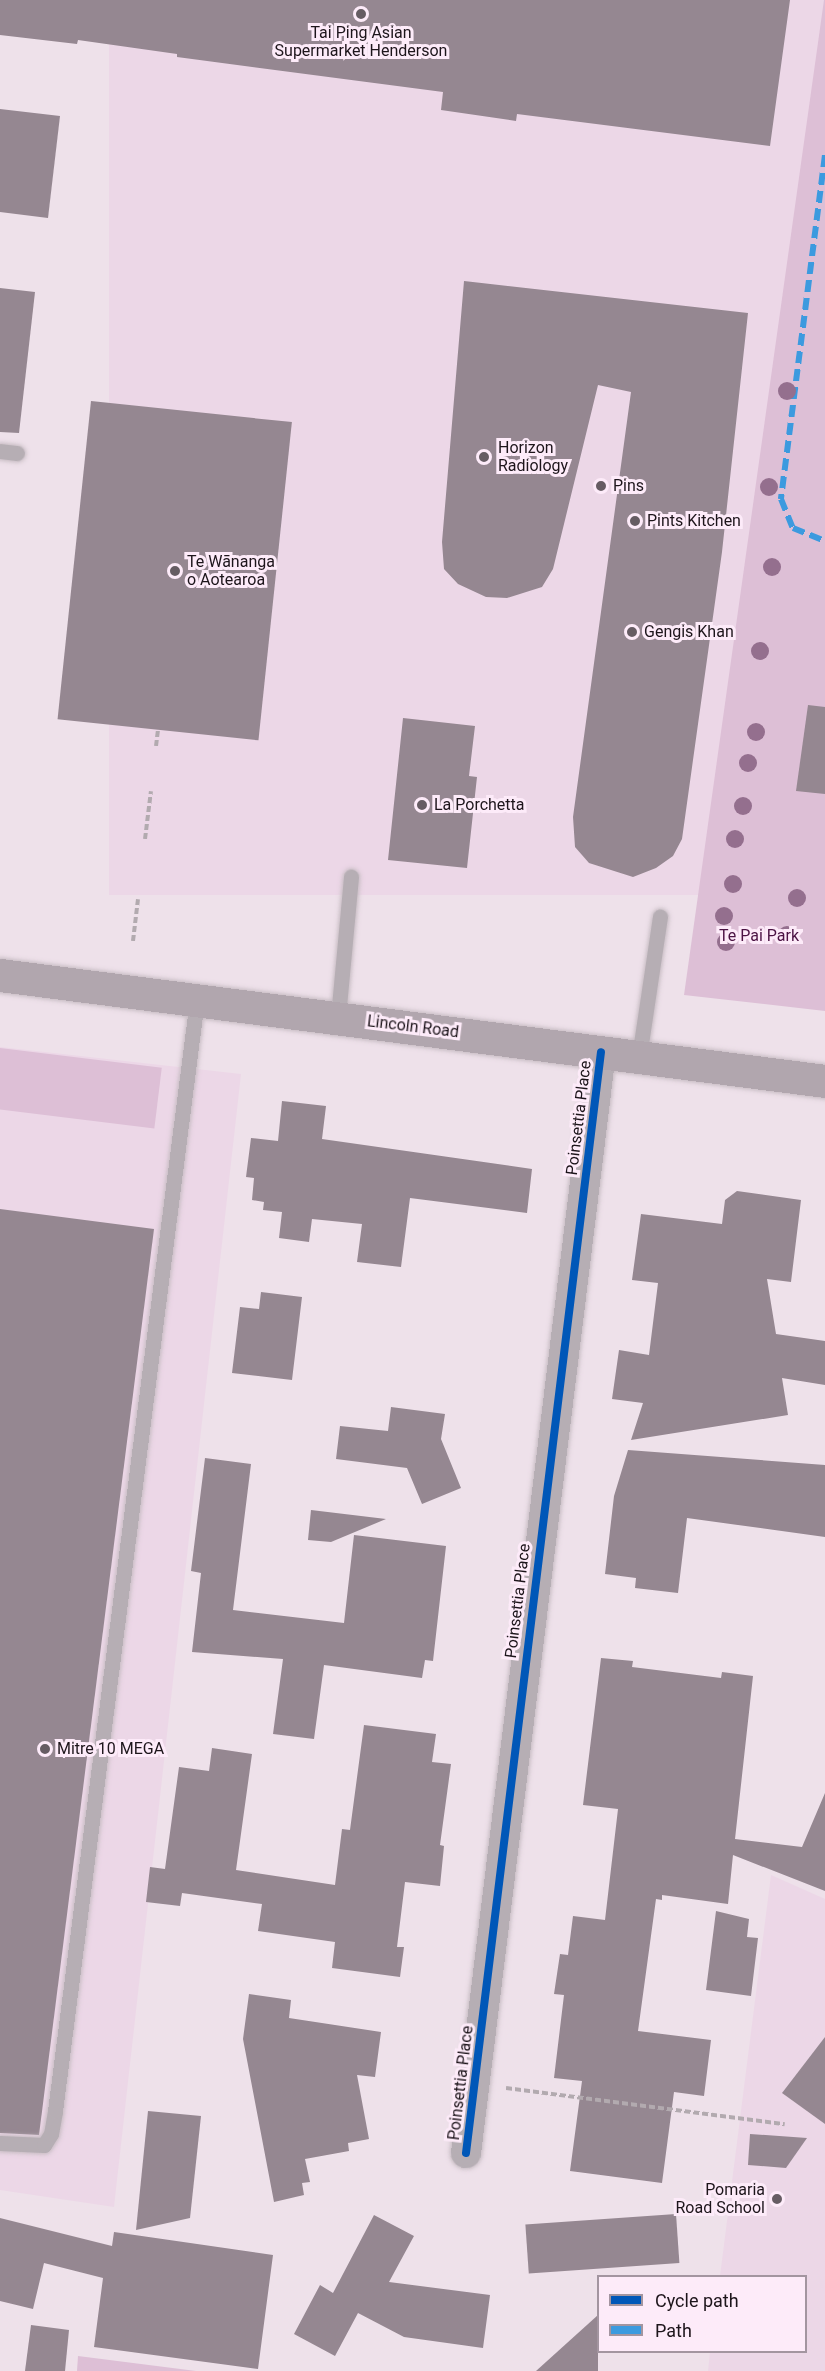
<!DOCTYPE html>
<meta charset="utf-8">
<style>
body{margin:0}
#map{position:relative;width:825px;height:2371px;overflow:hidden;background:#eee1ea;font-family:Roboto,sans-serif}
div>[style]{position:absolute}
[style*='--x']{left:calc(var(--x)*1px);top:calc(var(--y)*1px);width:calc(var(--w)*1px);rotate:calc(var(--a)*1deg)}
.built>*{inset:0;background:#ecd7e7;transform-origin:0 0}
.green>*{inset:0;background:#ddbfd6;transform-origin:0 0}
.building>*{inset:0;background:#958791;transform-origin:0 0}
.path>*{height:4px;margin-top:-2px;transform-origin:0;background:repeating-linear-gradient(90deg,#b2aaaf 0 6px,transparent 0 9px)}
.roads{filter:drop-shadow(0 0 2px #c8bdc4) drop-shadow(0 0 2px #c8bdc4)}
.lane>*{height:15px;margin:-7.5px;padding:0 7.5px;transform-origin:7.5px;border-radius:7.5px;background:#b6aeb4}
.street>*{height:30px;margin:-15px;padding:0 15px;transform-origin:15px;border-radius:15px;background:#b6aeb4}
.primary>*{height:33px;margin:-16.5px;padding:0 16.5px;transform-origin:16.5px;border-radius:16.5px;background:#b1a6ae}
.quiet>*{height:6px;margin-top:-3px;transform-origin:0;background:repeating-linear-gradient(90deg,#3c9adf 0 12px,transparent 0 18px)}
.cycleway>*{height:8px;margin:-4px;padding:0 4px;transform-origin:4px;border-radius:4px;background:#0057b8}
.trees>*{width:18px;height:18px;margin:-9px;border-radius:50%;background:#946f8e}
.dots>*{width:16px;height:16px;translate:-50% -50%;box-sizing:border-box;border:3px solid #fdebf9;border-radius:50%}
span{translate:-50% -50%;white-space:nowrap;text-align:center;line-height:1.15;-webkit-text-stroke:6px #fdebf9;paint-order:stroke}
.poi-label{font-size:16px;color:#1d151b}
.left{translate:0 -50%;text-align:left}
.right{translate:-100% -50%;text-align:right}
.park-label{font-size:16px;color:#4b1243}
.street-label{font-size:16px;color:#1d151b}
.legend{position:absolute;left:597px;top:2275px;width:210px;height:78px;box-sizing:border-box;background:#fdebf9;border:2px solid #a395a0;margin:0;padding:8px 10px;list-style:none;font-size:18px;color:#1d151b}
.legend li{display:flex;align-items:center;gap:12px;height:30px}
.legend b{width:30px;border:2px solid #a395a0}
</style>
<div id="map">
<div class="built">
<div style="left:109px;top:0;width:715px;height:895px"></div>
<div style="clip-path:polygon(0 1047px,241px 1074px,114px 2207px,0 2190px)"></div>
<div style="clip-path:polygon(771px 1875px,825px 1899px,825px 2371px,708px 2371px,710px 2352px,806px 2352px,806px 2276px,720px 2276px)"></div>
</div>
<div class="green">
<div style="clip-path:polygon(824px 0,825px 0,825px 1011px,684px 995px)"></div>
<div style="left:0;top:1048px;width:163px;height:61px;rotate:7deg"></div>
<div style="clip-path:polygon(78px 2356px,196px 2371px,77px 2371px)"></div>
</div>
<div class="building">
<div style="clip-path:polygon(0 0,790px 0,770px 146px,517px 114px,516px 121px,441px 110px,443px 92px,177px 57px,177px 54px,78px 40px,77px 44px,0 35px)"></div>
<div style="clip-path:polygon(0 109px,60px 116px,48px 218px,0 212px)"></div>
<div style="clip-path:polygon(464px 281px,748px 313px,722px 552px,682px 839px,673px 856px,656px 868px,633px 877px,589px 863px,575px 847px,573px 817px,631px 392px,598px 385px,553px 569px,542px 587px,507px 598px,486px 597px,458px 584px,444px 569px,442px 542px)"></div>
<div style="clip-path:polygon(0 288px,35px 292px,19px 433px,0 432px)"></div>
<div style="left:91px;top:401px;width:202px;height:320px;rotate:6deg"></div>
<div style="clip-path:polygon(808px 705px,825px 707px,825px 794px,796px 791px)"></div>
<div style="clip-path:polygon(403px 718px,475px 726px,469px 776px,477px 777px,467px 868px,388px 860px)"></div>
<div style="clip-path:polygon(282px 1101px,326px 1106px,322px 1139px,532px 1169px,527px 1213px,410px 1198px,401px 1267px,357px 1262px,362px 1224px,312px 1219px,309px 1242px,279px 1238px,282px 1212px,263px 1210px,264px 1202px,252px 1200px,254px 1178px,246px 1177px,251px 1138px,278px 1141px)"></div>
<div style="clip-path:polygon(737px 1191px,801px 1200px,791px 1282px,767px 1279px,776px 1334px,825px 1341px,825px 1385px,782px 1378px,788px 1415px,631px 1440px,643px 1403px,612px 1399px,619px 1350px,649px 1355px,658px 1283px,632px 1280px,641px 1214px,722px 1224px,725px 1200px)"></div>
<div style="clip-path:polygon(0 1209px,154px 1229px,39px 2135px,0 2133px)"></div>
<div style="clip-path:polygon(261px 1292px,302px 1297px,292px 1380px,232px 1373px,240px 1307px,259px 1309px)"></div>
<div style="clip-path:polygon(391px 1407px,445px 1414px,441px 1439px,461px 1488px,422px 1504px,407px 1468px,336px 1459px,340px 1426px,388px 1431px)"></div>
<div style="clip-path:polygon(628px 1450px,825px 1465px,825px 1537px,687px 1518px,678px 1593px,635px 1588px,636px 1578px,605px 1574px,614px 1496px)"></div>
<div style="clip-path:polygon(205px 1458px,251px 1464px,233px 1610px,344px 1623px,354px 1535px,446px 1546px,433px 1661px,425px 1660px,422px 1678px,324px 1665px,314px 1739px,273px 1734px,283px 1659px,192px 1652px,201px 1573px,191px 1571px)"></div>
<div style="clip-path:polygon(311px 1510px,386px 1519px,331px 1542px,308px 1540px)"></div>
<div style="clip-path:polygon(601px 1658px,633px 1661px,632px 1667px,721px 1678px,722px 1672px,753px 1676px,735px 1839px,802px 1847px,825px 1793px,825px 1891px,733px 1855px,728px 1904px,662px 1895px,662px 1900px,656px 1899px,638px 2031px,711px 2040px,704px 2096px,674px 2092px,662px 2183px,570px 2171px,582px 2081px,554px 2078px,564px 1995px,554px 1994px,560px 1954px,568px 1955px,573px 1916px,605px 1920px,618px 1809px,583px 1805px)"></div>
<div style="clip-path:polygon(364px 1725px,436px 1734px,432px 1762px,451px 1764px,440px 1845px,444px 1846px,440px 1886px,405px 1882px,397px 1947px,404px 1947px,400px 1977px,332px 1968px,335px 1942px,258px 1931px,262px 1904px,182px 1893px,180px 1906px,146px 1902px,150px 1867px,165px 1869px,179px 1767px,209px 1771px,212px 1748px,252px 1754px,236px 1870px,335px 1885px,342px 1829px,350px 1830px)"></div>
<div style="clip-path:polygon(716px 1911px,749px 1919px,747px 1937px,758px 1938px,751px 1996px,706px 1990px)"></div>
<div style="clip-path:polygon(249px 1994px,291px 2000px,289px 2018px,381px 2032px,375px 2077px,357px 2075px,369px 2139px,348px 2143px,349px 2151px,305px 2159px,310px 2182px,302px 2183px,304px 2195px,274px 2202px,243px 2039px)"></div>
<div style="clip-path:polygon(825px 2037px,825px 2124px,782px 2093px)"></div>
<div style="clip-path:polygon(148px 2111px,201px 2116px,190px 2218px,136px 2230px)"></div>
<div style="clip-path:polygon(750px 2134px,807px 2138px,786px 2168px,748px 2165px)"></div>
<div style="left:676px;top:2214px;width:49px;height:151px;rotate:86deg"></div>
<div style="clip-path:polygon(374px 2215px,414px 2236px,389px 2282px,490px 2295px,483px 2348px,404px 2337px,358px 2313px,335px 2356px,294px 2334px,320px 2285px,333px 2293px)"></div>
<div style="clip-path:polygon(0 2218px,112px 2246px,114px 2232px,273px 2255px,258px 2369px,94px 2347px,103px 2278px,44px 2263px,33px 2309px,0 2301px)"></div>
<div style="clip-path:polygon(598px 2315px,598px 2371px,536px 2371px)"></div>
<div style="clip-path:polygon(31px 2325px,69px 2330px,65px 2371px,25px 2371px)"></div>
</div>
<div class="path">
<div style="--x:156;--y:746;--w:16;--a:-83"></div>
<div style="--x:145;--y:839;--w:48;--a:-82.9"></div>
<div style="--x:133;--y:941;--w:42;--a:-83.2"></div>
<div style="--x:506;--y:2088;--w:281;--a:7.4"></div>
</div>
<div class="roads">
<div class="lane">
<div style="--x:0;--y:451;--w:17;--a:7"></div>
<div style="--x:338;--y:1017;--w:141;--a:-84.7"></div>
<div style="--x:639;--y:1057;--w:142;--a:-81.5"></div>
<div style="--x:0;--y:2143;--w:44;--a:2.6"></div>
<div style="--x:44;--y:2145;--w:13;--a:-58"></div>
<div style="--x:51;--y:2134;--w:23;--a:-80"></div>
<div style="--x:55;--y:2111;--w:1120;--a:-82.72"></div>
</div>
<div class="street">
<div style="--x:466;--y:2153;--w:1109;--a:-83.01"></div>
</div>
<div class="primary">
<div style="--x:0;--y:975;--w:832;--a:7.32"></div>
</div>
</div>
<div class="quiet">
<div style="--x:825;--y:155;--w:347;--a:97.3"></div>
<div style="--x:781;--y:499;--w:31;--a:68"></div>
<div style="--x:793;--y:528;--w:35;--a:22"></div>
</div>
<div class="cycleway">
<div style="--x:466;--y:2153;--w:1109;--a:-83.01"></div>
</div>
<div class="trees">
<div style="left:787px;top:391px"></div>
<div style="left:769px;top:487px"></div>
<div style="left:772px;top:567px"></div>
<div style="left:760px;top:651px"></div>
<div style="left:756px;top:732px"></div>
<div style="left:748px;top:763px"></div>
<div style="left:743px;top:806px"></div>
<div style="left:735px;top:839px"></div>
<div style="left:733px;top:884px"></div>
<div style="left:797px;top:898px"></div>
<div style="left:724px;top:916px"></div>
<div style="left:787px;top:935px"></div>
<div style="left:726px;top:942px"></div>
</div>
<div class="dots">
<div style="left:361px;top:14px;background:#665c63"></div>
<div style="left:484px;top:457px;background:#665c63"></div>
<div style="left:601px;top:486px;background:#665c63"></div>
<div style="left:635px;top:521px;background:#665c63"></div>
<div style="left:175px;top:571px;background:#665c63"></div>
<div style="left:632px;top:632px;background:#665c63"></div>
<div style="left:422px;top:805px;background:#665c63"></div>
<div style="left:45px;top:1749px;background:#665c63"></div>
<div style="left:777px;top:2199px;background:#665c63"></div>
</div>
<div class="poi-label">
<span style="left:361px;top:42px">Tai Ping Asian<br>Supermarket Henderson</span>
<span class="left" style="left:498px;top:457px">Horizon<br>Radiology</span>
<span class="left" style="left:613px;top:486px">Pins</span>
<span class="left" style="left:647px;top:521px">Pints Kitchen</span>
<span class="left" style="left:187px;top:571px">Te Wānanga<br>o Aotearoa</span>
<span class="left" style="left:644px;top:632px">Gengis Khan</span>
<span class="left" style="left:434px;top:805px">La Porchetta</span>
<span class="left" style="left:57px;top:1749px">Mitre 10 MEGA</span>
<span class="right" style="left:765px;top:2199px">Pomaria<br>Road School</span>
</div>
<div class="park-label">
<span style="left:759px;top:936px">Te Pai Park</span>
</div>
<div class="street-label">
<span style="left:413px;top:1027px;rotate:7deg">Lincoln Road</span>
<span style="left:579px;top:1118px;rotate:-83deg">Poinsettia Place</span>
<span style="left:518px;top:1601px;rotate:-83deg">Poinsettia Place</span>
<span style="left:461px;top:2083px;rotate:-83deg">Poinsettia Place</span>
</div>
<ul class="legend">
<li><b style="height:8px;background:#0057b8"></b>Cycle path</li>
<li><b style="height:8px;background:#3c9adf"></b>Path</li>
</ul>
</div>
